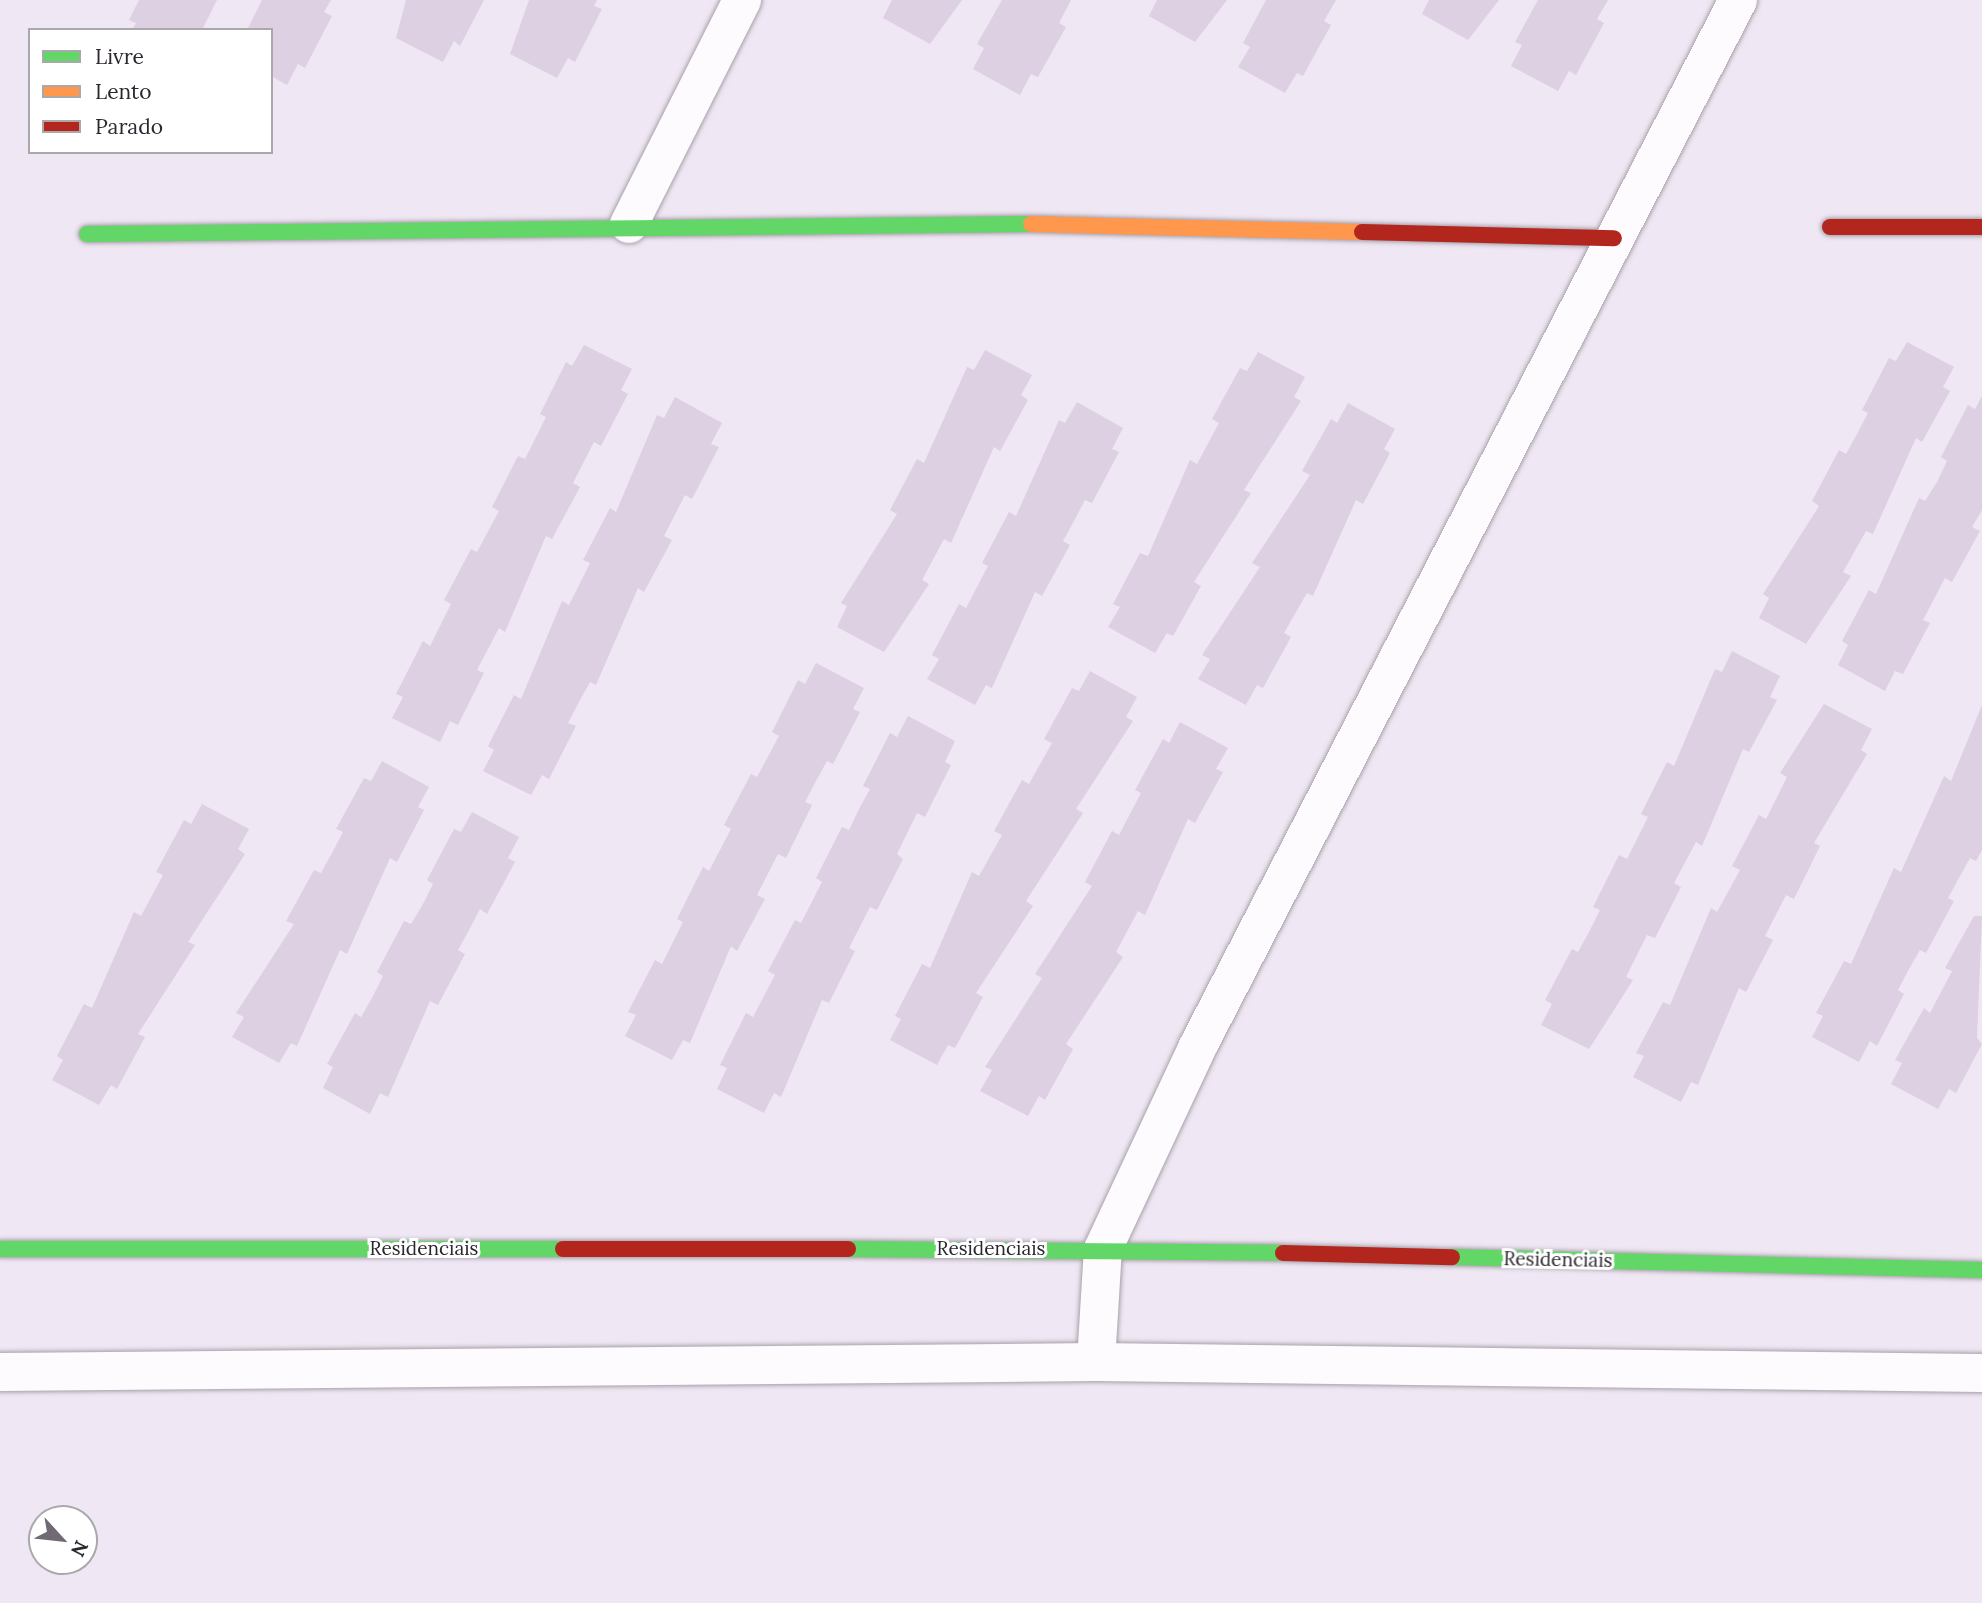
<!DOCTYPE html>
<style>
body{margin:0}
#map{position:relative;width:1982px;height:1603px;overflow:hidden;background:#efe7f3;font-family:Lora,serif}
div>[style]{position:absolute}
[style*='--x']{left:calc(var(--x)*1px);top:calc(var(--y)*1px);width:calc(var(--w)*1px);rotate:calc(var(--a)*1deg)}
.building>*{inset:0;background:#dcd0e2}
.roads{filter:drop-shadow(0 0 2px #a7a1aa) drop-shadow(0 0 2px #a7a1aa)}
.street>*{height:38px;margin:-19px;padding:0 19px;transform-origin:19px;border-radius:19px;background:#fdfbfd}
.fast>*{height:16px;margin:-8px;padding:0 8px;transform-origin:8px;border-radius:8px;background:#63d668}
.slow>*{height:16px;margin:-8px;padding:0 8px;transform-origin:8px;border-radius:8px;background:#ff974d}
.jam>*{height:16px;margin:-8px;padding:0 8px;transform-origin:8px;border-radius:8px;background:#b3261e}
span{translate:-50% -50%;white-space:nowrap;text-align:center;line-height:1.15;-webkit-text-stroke:6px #fff;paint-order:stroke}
.street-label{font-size:19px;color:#2c262f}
.legend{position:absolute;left:28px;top:28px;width:245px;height:126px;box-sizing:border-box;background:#fff;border:2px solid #aba8ac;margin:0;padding:9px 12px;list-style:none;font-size:21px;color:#2c262f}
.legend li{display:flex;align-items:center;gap:14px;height:35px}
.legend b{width:35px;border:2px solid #aba8ac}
.north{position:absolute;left:28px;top:1505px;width:70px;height:70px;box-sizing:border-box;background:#fff;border:2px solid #aba8ac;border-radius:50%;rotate:117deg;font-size:19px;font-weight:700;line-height:28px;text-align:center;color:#2c262f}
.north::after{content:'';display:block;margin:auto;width:24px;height:32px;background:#706a74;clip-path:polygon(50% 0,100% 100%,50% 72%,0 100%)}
</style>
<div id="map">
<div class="building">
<div style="clip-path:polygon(139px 0,217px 0,202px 30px,132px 30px,136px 23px,129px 20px)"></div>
<div style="clip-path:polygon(262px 0,331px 0,324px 12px,332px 16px,305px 68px,298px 64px,287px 85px,271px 76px,271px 30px,247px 30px)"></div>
<div style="clip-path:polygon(406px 0,484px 0,460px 46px,454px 41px,443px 62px,396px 38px)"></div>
<div style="clip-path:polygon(529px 0,597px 0,594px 6px,602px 9px,575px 62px,568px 58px,557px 78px,510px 54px)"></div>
<div style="clip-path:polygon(892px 0,962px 0,930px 44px,883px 18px)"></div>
<div style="clip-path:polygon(1002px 0,1071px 0,1059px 23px,1066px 27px,1038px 77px,1031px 74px,1020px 95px,973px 69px,984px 48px,977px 44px)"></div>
<div style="clip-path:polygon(1157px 0,1227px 0,1195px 42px,1149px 16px)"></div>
<div style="clip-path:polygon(1266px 0,1336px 0,1324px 21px,1331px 25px,1303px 76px,1297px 73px,1285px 93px,1238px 67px,1250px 47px,1243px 43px)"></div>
<div style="clip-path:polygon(1429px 0,1499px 0,1468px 40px,1422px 14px)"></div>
<div style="clip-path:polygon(1538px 0,1608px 0,1597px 19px,1604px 23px,1576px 75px,1569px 71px,1558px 91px,1511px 66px,1522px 45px,1515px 42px)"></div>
<div style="clip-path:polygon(1907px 342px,1954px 367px,1943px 387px,1950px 391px,1922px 442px,1916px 438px,1873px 534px,1866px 531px,1843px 572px,1851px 576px,1806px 644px,1759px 618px,1769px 598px,1763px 594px,1819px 506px,1812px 501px,1839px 450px,1846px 454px,1857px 434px,1868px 413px,1862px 410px,1889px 358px,1896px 361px)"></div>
<div style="clip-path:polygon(584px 345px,632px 369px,621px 390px,628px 394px,601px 446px,594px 442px,573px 483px,580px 487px,552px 539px,546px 536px,505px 632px,499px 628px,477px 670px,484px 673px,458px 725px,450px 721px,440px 742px,392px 718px,403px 697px,396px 694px,423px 641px,430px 646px,451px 604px,444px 600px,471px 549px,477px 552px,499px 511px,492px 507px,518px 456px,525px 459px,546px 417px,540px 414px,566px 362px,572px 366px)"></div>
<div style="clip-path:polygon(985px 350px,1032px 375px,1021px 395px,1028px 400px,1000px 451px,994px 447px,951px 543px,944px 539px,922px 580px,929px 584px,884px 652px,837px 627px,847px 606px,841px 603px,897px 514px,890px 510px,917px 459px,924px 463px,967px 367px,974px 370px)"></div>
<div style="clip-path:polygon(1258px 352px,1305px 377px,1294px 397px,1301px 401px,1244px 490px,1251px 493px,1194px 582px,1201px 586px,1173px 636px,1167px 633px,1155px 653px,1108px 627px,1120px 607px,1113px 604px,1140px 553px,1148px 556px,1190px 460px,1197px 464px,1219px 423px,1212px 419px,1240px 368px,1247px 371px)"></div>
<div style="clip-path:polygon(1982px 396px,1982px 510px,1972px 527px,1980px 531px,1952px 582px,1945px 578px,1923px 620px,1930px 623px,1903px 674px,1895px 671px,1885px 691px,1838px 665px,1848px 645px,1842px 641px,1869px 590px,1876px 594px,1919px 498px,1925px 501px,1937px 482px,1947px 461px,1941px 457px,1968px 405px,1975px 409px)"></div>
<div style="clip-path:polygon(675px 397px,722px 423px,711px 444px,719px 447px,692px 499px,685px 495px,664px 536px,672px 540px,644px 592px,638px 588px,596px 685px,590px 682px,579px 702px,568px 723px,576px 726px,549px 779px,542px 775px,531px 795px,483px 771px,494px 750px,488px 746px,514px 695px,521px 699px,562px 601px,569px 605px,590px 563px,583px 560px,610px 508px,616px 512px,657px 415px,664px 418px)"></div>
<div style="clip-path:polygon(1077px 402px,1123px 428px,1112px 449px,1119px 452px,1092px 503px,1085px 500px,1074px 521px,1063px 541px,1070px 545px,1042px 596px,1035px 592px,992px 688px,986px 685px,975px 705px,927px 679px,939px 659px,932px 655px,959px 604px,966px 608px,988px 566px,982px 563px,1009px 512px,1016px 516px,1059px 420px,1065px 423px)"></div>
<div style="clip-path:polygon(1348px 403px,1395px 429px,1384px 449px,1390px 453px,1363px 504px,1356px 500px,1313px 596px,1307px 593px,1284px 633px,1291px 637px,1263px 688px,1257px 685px,1246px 705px,1198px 679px,1210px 659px,1202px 655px,1260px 567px,1252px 563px,1310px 475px,1302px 471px,1331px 419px,1337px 423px)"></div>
<div style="clip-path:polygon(1732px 651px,1780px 676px,1770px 697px,1777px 700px,1749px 752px,1743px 749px,1702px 846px,1696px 842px,1674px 883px,1681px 887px,1655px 938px,1647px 935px,1626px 977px,1633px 980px,1589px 1049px,1541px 1025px,1552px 1004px,1545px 1000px,1572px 949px,1578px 952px,1589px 932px,1600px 910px,1593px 907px,1619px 855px,1627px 859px,1648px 817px,1641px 814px,1667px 762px,1674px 766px,1715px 669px,1722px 672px)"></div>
<div style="clip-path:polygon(816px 663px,864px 688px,853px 709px,860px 712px,833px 764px,827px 761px,816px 781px,805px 802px,812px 805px,786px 858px,778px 854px,757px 895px,765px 899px,737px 951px,731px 946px,690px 1043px,683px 1040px,672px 1060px,625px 1036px,636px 1015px,628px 1012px,655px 960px,662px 964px,683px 922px,677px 919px,703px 867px,709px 871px,731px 829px,724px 825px,751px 774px,757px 777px,779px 736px,772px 732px,798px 680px,805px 684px)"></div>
<div style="clip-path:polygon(1090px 671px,1137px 697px,1126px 717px,1133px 721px,1076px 809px,1083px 813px,1026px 901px,1033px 906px,976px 993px,983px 997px,955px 1048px,948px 1045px,937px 1065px,890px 1040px,901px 1019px,895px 1016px,922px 964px,930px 968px,972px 872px,979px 876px,1002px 835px,994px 831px,1022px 780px,1029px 784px,1052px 743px,1044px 739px,1072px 688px,1079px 691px)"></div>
<div style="clip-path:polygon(1824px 704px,1872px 729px,1861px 750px,1867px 754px,1814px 843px,1820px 846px,1794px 899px,1786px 895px,1765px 936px,1773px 940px,1746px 992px,1739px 988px,1698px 1085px,1691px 1082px,1681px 1102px,1633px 1077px,1644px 1056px,1636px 1053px,1663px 1002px,1670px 1005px,1711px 908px,1717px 912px,1740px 870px,1732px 866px,1759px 815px,1766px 819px,1787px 777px,1780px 773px)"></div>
<div style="clip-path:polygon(1982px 705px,1982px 850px,1976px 861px,1970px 858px,1948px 898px,1954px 901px,1926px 953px,1920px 950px,1909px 969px,1898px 990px,1904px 994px,1877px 1046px,1870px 1041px,1859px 1062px,1812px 1037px,1823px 1016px,1816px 1013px,1844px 961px,1851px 964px,1894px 868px,1901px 872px,1944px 776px,1951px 781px)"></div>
<div style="clip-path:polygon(908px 716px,955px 741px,945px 762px,951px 765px,925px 817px,917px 813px,897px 854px,903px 859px,877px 910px,870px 907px,849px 948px,855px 951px,829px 1003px,822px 1000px,781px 1097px,774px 1093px,764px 1113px,717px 1089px,727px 1068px,720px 1065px,746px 1013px,753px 1017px,775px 975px,768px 971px,795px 920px,801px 923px,822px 882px,816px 878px,842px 827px,849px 830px,859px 809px,870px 789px,863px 786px,890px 733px,897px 737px)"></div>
<div style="clip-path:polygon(1180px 722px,1228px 748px,1216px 769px,1223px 772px,1195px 823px,1188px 819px,1145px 915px,1138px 911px,1116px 952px,1123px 957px,1066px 1044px,1073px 1049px,1045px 1100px,1039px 1096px,1028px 1116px,980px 1091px,992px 1070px,985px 1067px,1042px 978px,1035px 974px,1092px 886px,1085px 882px,1112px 831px,1119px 835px,1141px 793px,1135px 790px,1163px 739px,1169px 743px)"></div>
<div style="clip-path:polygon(382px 761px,429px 787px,418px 807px,424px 810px,397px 862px,390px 858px,347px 954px,340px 950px,297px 1046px,291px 1043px,279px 1063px,232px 1037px,244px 1017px,236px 1013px,294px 924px,286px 921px,314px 870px,321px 873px,332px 853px,343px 832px,336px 829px,364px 778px,371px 781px)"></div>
<div style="clip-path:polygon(202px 804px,249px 829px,238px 849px,245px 854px,188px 942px,195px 945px,138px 1034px,145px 1037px,117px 1089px,111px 1085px,99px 1105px,52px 1080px,63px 1060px,57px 1056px,84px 1004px,92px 1008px,134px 912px,141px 916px,163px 875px,156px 872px,184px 820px,191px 824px)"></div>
<div style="clip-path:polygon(472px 812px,519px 837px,508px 858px,515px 862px,487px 914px,480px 909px,469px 930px,458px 950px,465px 954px,438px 1005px,430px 1001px,388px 1097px,380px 1093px,370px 1114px,323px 1088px,333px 1067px,327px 1064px,355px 1013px,361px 1017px,373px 996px,383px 976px,377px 972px,404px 921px,411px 924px,423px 904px,433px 884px,427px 880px,454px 829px,461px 832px)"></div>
<div style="clip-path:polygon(1974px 916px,1982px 916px,1977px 1038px,1982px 1044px,1956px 1093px,1949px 1089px,1938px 1109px,1891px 1084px,1902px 1063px,1895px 1060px,1924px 1008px,1930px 1013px,1952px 971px,1945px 968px)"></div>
</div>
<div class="roads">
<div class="street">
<div style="--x:629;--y:224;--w:251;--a:-63.2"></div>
<div style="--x:1096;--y:1362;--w:113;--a:-86.5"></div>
<div style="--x:1103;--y:1249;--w:224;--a:-64.9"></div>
<div style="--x:1198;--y:1046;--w:1177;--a:-62.69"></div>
<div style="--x:0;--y:1372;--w:1096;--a:-0.52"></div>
<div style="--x:1096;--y:1362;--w:886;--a:0.71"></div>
</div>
<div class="fast">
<div style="--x:87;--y:234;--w:944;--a:-0.61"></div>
<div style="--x:0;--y:1249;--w:563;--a:0"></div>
<div style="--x:848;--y:1249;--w:435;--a:0.5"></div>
<div style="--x:1452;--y:1257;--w:530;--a:1.41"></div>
</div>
<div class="slow">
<div style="--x:1031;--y:224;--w:331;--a:1.4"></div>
</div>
<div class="jam">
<div style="--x:1830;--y:227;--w:152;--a:0"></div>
<div style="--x:1362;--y:232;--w:252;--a:1.4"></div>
<div style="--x:563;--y:1249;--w:285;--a:0"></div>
<div style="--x:1283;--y:1253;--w:169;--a:1.4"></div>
</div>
</div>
<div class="street-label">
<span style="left:424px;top:1249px">Residenciais</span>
<span style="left:991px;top:1249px">Residenciais</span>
<span style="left:1558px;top:1260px;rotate:1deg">Residenciais</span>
</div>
<ul class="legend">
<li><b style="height:9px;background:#63d668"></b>Livre</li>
<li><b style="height:9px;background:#ff974d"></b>Lento</li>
<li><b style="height:9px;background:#b3261e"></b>Parado</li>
</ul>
<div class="north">N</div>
</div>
